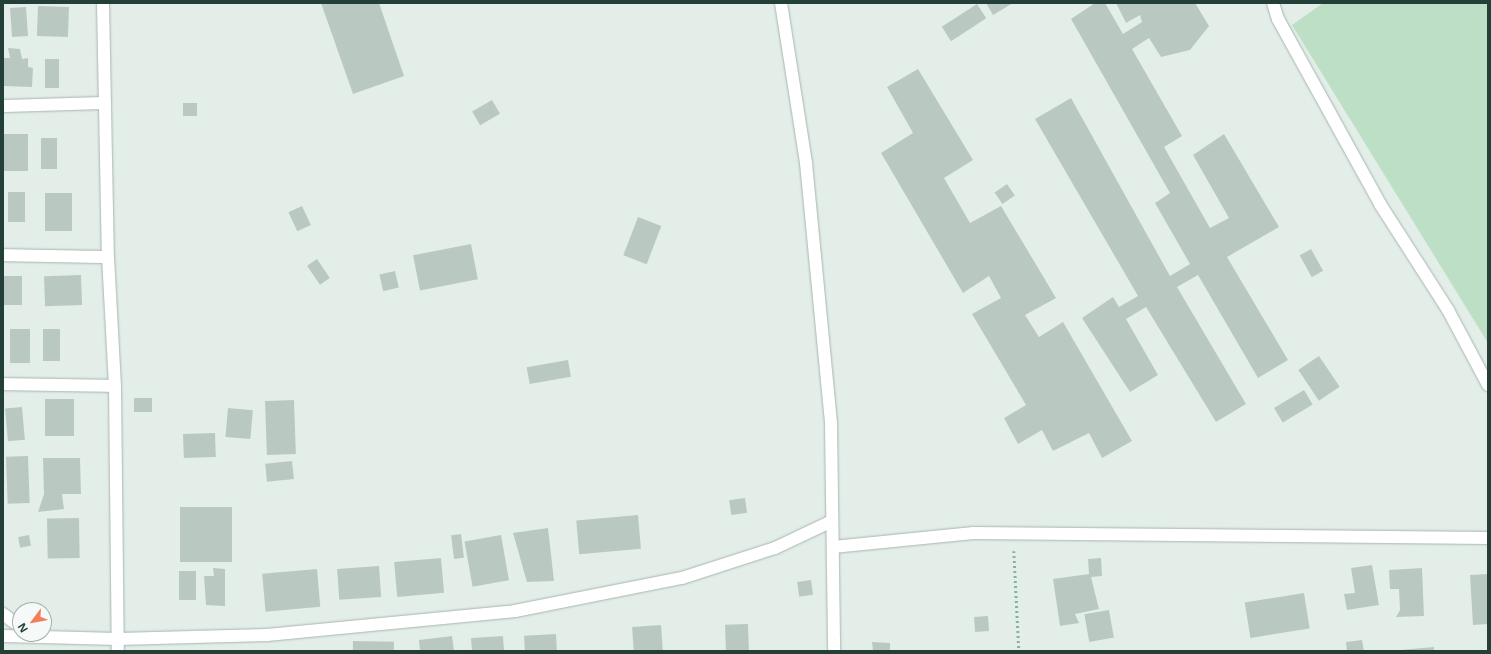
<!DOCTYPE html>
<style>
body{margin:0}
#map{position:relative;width:1491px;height:654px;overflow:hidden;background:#e4eee9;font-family:"Noto Sans",sans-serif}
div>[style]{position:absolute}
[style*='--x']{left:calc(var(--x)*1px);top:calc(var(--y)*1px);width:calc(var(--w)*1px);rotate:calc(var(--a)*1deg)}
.green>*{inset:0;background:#bddfc5}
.building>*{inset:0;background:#b9c9c2;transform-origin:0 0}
.path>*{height:2.5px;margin-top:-1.25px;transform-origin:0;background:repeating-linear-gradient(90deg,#84b2a2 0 2px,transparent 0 5px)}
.roads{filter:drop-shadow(0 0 1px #a6b6b0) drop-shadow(0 0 1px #a6b6b0)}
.minor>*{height:12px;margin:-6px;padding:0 6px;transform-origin:6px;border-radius:6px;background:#fff}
span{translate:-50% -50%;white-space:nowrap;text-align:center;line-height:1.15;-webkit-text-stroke:3px #f5faf8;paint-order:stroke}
.frame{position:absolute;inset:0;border:4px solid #234038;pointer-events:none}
.north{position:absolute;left:12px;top:602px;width:40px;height:40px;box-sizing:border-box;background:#f5faf8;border:1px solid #a1b0ab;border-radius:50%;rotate:238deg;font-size:11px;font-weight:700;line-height:16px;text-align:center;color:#234038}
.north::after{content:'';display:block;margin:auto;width:14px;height:18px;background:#f47d5c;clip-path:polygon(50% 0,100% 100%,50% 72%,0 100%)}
</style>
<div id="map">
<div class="green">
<div style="clip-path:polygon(1323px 3px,1488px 3px,1488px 343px,1292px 25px)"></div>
</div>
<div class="building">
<div style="clip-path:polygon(321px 3px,379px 3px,404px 76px,353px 94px)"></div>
<div style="clip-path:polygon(986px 3px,1013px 3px,993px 15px)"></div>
<div style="clip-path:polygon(1095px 3px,1105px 3px,1123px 34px,1142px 22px,1140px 15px,1126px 23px,1116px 3px,1195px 3px,1209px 26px,1190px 50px,1161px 57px,1149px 38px,1132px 49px,1182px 136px,1164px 147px,1210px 228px,1229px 218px,1193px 155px,1224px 134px,1279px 227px,1227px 257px,1288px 360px,1258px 378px,1198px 275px,1177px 287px,1246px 404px,1216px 422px,1146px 307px,1126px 319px,1158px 375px,1130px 392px,1082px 318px,1113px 297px,1119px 307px,1138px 296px,1035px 119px,1071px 98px,1170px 276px,1190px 264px,1155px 203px,1170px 193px,1071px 19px)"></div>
<div style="left:977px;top:4px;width:17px;height:42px;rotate:57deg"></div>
<div style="left:38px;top:6px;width:31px;height:30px;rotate:2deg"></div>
<div style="left:26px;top:7px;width:29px;height:16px;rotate:86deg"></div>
<div style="clip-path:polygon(8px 48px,20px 49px,22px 59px,28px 58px,28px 67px,33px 68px,32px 87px,3px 86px,3px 58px,10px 58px)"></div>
<div style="left:45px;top:59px;width:14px;height:29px"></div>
<div style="clip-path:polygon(918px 69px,973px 160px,944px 178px,970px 223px,1001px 206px,1056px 298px,1025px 315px,1039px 337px,1063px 322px,1132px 441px,1102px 458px,1089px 433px,1053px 451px,1042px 430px,1018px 444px,1004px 418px,1026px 405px,972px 314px,1001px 298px,989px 276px,963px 293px,881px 153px,913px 133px,887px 87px)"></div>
<div style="left:492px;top:100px;width:16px;height:23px;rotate:60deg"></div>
<div style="left:183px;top:103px;width:14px;height:13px"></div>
<div style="left:3px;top:134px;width:25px;height:37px"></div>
<div style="left:41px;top:138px;width:16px;height:31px"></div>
<div style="left:1007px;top:184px;width:14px;height:15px;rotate:56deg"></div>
<div style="left:8px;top:192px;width:17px;height:30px"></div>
<div style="left:45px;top:193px;width:27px;height:38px"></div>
<div style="left:302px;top:206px;width:21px;height:15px;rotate:65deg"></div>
<div style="left:638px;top:217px;width:25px;height:41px;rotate:21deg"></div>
<div style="left:471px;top:244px;width:36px;height:59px;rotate:79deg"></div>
<div style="left:1311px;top:249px;width:25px;height:13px;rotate:61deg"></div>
<div style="left:317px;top:259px;width:23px;height:12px;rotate:56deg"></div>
<div style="left:395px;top:271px;width:17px;height:16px;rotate:77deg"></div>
<div style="left:81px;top:275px;width:30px;height:37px;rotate:88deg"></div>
<div style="left:4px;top:276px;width:18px;height:29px"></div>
<div style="left:10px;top:329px;width:20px;height:34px"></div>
<div style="left:43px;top:329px;width:17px;height:32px"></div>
<div style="left:1319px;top:356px;width:37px;height:25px;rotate:56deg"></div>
<div style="left:568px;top:360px;width:17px;height:42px;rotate:80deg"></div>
<div style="left:1304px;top:390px;width:17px;height:35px;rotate:59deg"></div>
<div style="left:134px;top:398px;width:18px;height:14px"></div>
<div style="left:45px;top:399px;width:29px;height:37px"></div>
<div style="left:294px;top:400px;width:54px;height:29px;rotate:88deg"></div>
<div style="left:22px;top:407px;width:33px;height:17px;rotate:85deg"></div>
<div style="left:228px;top:408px;width:25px;height:29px;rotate:5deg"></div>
<div style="left:215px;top:433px;width:24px;height:32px;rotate:88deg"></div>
<div style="left:28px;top:456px;width:47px;height:22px;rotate:88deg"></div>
<div style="clip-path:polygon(43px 458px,80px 458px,81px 494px,62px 494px,64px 509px,38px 512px,44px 494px)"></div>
<div style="left:292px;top:461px;width:18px;height:27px;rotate:84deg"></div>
<div style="left:745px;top:498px;width:15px;height:16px;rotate:82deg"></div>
<div style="left:180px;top:507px;width:52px;height:55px"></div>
<div style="left:638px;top:515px;width:34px;height:62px;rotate:85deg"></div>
<div style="left:79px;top:518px;width:40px;height:32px;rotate:89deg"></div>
<div style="clip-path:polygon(548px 528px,554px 581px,527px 582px,513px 533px)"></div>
<div style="left:461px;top:534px;width:24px;height:10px;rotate:83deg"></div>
<div style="left:29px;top:535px;width:11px;height:11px;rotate:80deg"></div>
<div style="left:501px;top:535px;width:46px;height:37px;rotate:80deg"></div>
<div style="left:441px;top:558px;width:35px;height:47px;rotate:85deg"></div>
<div style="clip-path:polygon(1101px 558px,1102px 576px,1091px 577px,1099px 609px,1075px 614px,1079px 623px,1060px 626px,1053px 579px,1089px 574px,1088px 559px)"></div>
<div style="clip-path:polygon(1372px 565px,1379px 605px,1347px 610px,1344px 594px,1355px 593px,1351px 568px)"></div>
<div style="left:379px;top:566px;width:31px;height:42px;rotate:86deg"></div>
<div style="clip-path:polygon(213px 568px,225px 569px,225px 606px,206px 605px,204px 576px,214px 576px)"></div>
<div style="clip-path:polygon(1422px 568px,1424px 616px,1396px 617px,1400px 610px,1399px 589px,1390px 589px,1389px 570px)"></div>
<div style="left:317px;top:569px;width:38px;height:55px;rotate:85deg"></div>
<div style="left:179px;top:571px;width:17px;height:29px"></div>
<div style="clip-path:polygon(1488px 574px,1488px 624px,1473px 625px,1470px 575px)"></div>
<div style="left:811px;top:580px;width:15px;height:14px;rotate:82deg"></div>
<div style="left:1304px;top:593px;width:36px;height:60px;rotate:81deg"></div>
<div style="left:1109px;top:610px;width:28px;height:25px;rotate:80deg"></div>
<div style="left:988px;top:616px;width:15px;height:14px;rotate:86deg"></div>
<div style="left:748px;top:624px;width:27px;height:23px;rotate:88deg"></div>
<div style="left:661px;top:625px;width:26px;height:29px;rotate:86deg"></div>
<div style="left:556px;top:634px;width:17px;height:32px;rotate:87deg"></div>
<div style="clip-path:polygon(452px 636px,454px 651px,420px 651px,419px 640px)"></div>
<div style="clip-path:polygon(503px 636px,504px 651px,472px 651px,471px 638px)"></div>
<div style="clip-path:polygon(1362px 640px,1364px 651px,1347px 651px,1346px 642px)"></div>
<div style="left:353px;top:641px;width:41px;height:10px;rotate:1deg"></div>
<div style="clip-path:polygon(872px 642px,890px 643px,890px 651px,873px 651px)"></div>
<div style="clip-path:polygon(1434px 647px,1434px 651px,1400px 651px,1400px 650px)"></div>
</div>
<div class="path">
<div style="--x:1014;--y:551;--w:100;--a:87.1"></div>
</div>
<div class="roads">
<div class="minor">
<div style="--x:103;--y:3;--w:254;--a:88.9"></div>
<div style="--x:108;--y:257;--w:129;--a:86.9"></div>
<div style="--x:115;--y:386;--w:265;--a:89.4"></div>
<div style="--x:781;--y:3;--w:162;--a:81.1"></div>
<div style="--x:806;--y:163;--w:263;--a:84.5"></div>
<div style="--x:831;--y:425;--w:226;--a:89.2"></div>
<div style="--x:1273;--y:3;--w:17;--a:73"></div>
<div style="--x:1278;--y:19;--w:211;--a:61.1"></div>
<div style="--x:1380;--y:204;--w:126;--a:57.3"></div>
<div style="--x:1448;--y:310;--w:85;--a:61.9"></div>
<div style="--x:3;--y:106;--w:102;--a:-1.7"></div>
<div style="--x:3;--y:255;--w:105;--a:1.1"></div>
<div style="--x:3;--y:384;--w:112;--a:1"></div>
<div style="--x:833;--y:547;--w:141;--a:-5.7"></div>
<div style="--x:973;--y:533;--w:515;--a:0.56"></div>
<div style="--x:3;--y:614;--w:21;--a:37"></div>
<div style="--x:3;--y:636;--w:115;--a:1.5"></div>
<div style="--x:118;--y:639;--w:149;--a:-1.5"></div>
<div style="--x:267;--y:635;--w:249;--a:-5.5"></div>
<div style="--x:515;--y:611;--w:170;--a:-11.2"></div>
<div style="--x:682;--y:578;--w:98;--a:-17.9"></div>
<div style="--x:775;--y:548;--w:63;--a:-25.3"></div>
</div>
</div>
<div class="frame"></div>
<div class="north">N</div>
</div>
